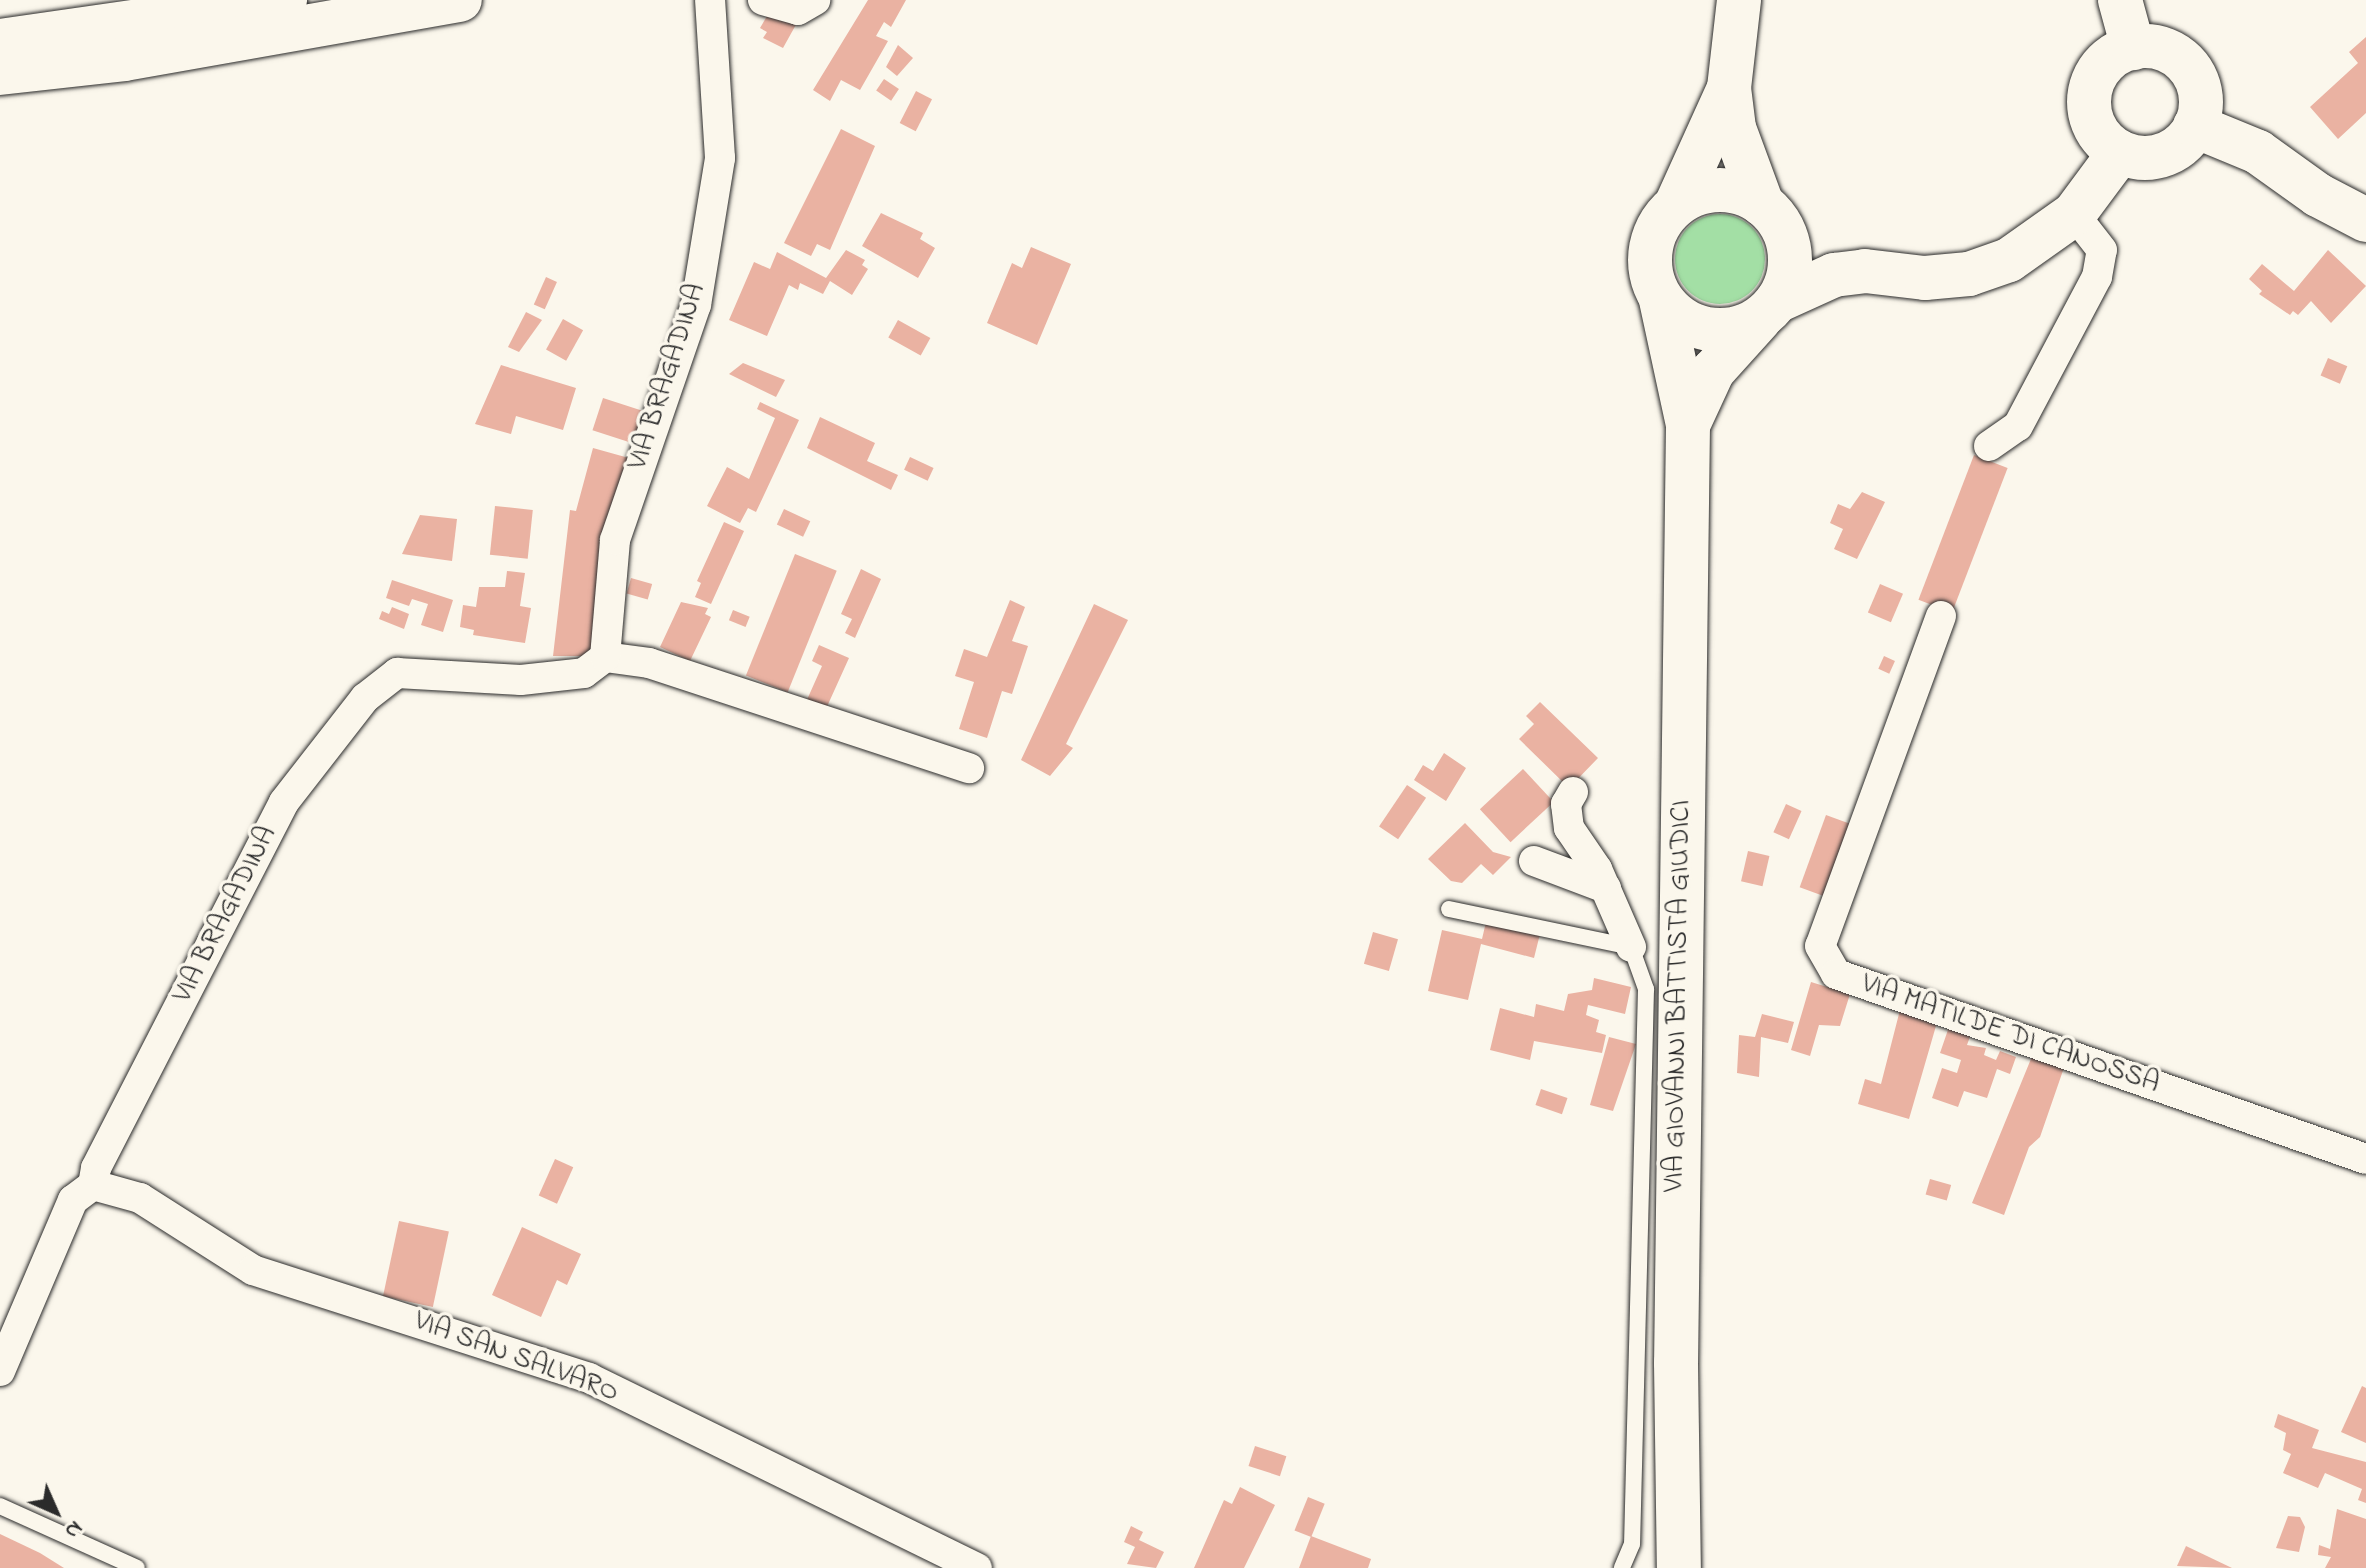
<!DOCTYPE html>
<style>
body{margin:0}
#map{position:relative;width:2366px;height:1568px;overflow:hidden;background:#fbf7ec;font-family:"Indie Flower",sans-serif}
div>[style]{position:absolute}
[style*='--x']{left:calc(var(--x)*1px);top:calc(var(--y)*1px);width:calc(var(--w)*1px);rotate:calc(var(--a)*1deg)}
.green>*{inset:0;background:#a3dfa5}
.round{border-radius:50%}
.building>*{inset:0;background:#eab2a2;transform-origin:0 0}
.roads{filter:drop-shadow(0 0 2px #2b2b2b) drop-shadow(0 0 2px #2b2b2b)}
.lane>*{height:16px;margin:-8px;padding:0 8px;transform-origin:8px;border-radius:8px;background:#fbf7ec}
.street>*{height:30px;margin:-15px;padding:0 15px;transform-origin:15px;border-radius:15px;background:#fbf7ec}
.secondary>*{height:44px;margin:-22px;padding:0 22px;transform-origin:22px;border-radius:22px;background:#fbf7ec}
.secondary>.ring{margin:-22px;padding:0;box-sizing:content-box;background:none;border:44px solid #fbf7ec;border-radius:50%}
.highway>*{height:44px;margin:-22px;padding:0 22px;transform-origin:22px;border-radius:22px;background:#fbf7ec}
span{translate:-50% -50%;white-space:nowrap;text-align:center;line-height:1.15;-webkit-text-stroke:7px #fbf7ec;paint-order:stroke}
.street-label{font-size:28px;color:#2b2b2b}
.north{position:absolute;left:16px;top:1472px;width:80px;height:80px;-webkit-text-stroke:6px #fbf7ec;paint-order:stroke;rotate:135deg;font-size:22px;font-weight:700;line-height:32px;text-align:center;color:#2b2b2b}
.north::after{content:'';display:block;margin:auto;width:28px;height:36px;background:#2b2b2b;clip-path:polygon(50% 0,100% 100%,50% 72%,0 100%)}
</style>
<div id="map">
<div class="green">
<div class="round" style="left:1675px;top:214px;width:90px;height:90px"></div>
</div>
<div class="building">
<div style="clip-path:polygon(868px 0,906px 0,891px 27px,884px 22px,876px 36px,888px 41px,860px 90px,841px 80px,830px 101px,813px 90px)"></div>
<div style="clip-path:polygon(770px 11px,798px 21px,783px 48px,763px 38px,767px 32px,760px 28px)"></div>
<div style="clip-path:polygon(2366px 37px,2366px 113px,2338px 139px,2310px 107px,2358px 63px,2349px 52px)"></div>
<div style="clip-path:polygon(898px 45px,913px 58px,897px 76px,886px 67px)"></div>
<div style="left:884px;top:79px;width:18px;height:14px;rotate:34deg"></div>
<div style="left:916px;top:91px;width:18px;height:36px;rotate:27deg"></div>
<div style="clip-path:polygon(841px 129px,875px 146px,830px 250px,817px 244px,811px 256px,784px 243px)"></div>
<div style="clip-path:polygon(881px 213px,923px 233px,920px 239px,935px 248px,918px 278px,862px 246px)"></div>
<div style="clip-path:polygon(1031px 247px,1071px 264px,1037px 345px,987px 323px,1012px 263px,1022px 268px)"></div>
<div style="clip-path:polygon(846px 250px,865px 260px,862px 265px,868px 269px,852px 295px,830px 281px,823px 294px,800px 283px,798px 290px,789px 285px,767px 336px,729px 320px,754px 262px,770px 269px,777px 252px,826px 278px)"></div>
<div style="clip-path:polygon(2328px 250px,2366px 286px,2331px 323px,2311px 301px,2298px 315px,2293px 311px,2290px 315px,2259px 294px,2262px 291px,2249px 279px,2262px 264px,2294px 291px)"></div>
<div style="left:546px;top:277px;width:12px;height:30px;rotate:24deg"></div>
<div style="clip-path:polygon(526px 312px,542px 320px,519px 352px,508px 347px)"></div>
<div style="left:563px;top:319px;width:23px;height:35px;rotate:29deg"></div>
<div style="left:898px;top:320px;width:37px;height:20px;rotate:29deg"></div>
<div style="left:2328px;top:358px;width:21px;height:19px;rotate:23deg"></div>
<div style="clip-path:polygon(743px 363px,785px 380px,776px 397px,729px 374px)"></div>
<div style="clip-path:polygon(501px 365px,576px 388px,563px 430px,516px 416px,511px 434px,475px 424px)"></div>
<div style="left:603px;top:398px;width:43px;height:34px;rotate:18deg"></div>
<div style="clip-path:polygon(760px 402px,799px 420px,756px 512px,748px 508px,740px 523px,707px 506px,727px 467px,749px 479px,775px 418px,757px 409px)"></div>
<div style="clip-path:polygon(820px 417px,875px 443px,867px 461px,898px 475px,891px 490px,807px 448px)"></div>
<div style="clip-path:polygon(593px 448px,636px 460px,592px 656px,553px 656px,570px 510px,576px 511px)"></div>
<div style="left:1974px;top:455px;width:36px;height:155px;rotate:21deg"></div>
<div style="left:910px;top:457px;width:26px;height:14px;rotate:25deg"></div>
<div style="clip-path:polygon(1862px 492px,1885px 502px,1857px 559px,1834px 549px,1843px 529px,1830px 523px,1838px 504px,1850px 509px)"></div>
<div style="left:495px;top:506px;width:38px;height:49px;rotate:6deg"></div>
<div style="left:784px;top:509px;width:29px;height:17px;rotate:25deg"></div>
<div style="clip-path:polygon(420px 515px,457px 519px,452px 561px,402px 554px)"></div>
<div style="clip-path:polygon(724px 522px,744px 531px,711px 604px,695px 597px,701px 583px,697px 581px)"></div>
<div style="left:795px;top:554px;width:45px;height:131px;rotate:22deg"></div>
<div style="clip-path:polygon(861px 569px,881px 579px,855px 638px,845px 633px,852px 619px,841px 614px)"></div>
<div style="clip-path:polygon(507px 571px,525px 573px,520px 606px,531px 608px,525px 643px,473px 635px,474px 630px,460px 627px,463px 605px,476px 607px,479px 587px,505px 587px)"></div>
<div style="left:631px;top:578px;width:22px;height:16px;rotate:16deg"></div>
<div style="clip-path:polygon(392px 580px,453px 600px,443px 632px,421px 625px,428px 604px,412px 599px,409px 606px,386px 598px)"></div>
<div style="left:1880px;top:584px;width:25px;height:31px;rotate:23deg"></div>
<div style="clip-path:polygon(1010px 600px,1025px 607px,1012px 641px,1028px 646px,1012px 694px,1002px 691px,987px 738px,959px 729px,974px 682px,955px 676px,964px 649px,987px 657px)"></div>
<div style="clip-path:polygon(681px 602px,708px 608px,705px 614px,711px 617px,690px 661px,660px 647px)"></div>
<div style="clip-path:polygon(1094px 604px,1128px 620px,1066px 744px,1073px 748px,1050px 776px,1021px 760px)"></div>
<div style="clip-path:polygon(392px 607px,409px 614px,404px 629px,379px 619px,382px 611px,389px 614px)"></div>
<div style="left:733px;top:610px;width:18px;height:11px;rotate:22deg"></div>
<div style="clip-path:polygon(819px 645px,849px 658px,825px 711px,806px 702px,822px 666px,812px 661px)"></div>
<div style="left:1884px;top:656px;width:12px;height:14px;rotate:24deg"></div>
<div style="clip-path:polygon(1540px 702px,1598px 758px,1569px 788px,1519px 739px,1534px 724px,1526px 716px)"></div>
<div style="clip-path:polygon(1444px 753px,1466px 768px,1446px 801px,1414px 780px,1423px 765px,1433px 771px)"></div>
<div style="left:1523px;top:769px;width:45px;height:59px;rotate:47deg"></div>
<div style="left:1407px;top:785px;width:23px;height:50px;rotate:34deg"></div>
<div style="left:1786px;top:804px;width:17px;height:31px;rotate:24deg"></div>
<div style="left:1826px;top:815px;width:37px;height:77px;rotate:20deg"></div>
<div style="clip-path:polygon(1465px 823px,1493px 852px,1511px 857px,1493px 875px,1481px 864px,1462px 883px,1451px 881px,1428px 859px)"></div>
<div style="left:1748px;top:851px;width:22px;height:31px;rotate:13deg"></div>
<div style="clip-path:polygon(1486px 922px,1540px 934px,1534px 958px,1481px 944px,1468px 1000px,1428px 991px,1442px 930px,1482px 939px)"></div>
<div style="left:1373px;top:932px;width:26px;height:33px;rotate:16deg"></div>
<div style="clip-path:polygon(1594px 978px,1631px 987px,1625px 1014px,1588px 1005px,1586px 1015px,1599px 1020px,1596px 1032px,1606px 1035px,1602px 1053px,1534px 1041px,1530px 1060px,1490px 1050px,1500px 1008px,1534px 1017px,1536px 1004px,1564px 1011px,1568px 994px,1592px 990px)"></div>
<div style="clip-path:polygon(1811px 982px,1850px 994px,1840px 1026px,1819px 1025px,1810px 1056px,1791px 1050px)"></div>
<div style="clip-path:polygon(1901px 1006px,1938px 1019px,1909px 1119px,1858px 1104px,1865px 1079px,1881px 1084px)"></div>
<div style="clip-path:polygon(1762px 1014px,1794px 1022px,1788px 1043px,1761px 1037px,1759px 1077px,1737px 1073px,1739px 1035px,1755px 1037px)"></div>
<div style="clip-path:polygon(1950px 1024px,1972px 1031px,1967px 1045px,1986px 1048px,1984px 1055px,1996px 1060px,2000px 1051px,2016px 1057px,2010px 1074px,1997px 1069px,1987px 1098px,1964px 1091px,1958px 1107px,1932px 1098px,1942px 1068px,1957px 1073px,1961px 1060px,1940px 1053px)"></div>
<div style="clip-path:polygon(1609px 1037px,1636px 1044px,1613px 1111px,1590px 1105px)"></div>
<div style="clip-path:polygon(2035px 1049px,2067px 1059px,2040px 1137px,2029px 1147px,2004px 1215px,1972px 1203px)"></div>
<div style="left:1541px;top:1089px;width:28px;height:17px;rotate:19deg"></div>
<div style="left:555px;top:1159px;width:20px;height:40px;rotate:24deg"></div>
<div style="left:1930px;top:1179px;width:22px;height:16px;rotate:16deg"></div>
<div style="left:399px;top:1221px;width:51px;height:77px;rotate:12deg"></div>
<div style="clip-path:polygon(522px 1227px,581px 1254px,567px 1285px,557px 1280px,541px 1317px,492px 1295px)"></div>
<div style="clip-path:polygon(2362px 1386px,2366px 1388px,2366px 1443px,2341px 1432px)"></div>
<div style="clip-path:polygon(2278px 1414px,2319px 1430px,2312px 1448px,2366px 1462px,2366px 1503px,2358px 1500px,2362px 1489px,2325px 1473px,2318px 1488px,2283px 1473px,2291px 1454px,2283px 1450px,2286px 1433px,2274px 1427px)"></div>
<div style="left:1255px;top:1446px;width:33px;height:21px;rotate:18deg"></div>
<div style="clip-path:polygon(1240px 1487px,1275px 1505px,1244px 1568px,1194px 1568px,1224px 1500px,1232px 1504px)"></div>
<div style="left:1308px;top:1497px;width:18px;height:36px;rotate:22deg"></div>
<div style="clip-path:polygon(2337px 1509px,2366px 1519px,2366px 1568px,2325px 1568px,2331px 1557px,2318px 1555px,2319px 1545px,2330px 1549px)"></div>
<div style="clip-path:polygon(2288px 1516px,2300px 1517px,2305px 1527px,2299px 1552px,2276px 1548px)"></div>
<div style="clip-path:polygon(1131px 1526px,1143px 1532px,1139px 1540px,1164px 1552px,1156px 1568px,1127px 1564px,1135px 1547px,1124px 1542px)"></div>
<div style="clip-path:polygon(0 1534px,40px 1553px,64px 1568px,0 1568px)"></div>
<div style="clip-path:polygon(1311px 1536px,1371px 1559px,1368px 1568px,1299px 1568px)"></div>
<div style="clip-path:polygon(2186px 1546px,2232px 1568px,2177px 1566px)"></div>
</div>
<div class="roads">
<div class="lane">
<div style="--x:1449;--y:909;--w:186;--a:11.8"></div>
<div style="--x:1631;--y:947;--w:45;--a:70.3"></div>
<div style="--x:1646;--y:989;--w:555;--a:91.44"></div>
<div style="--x:1632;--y:1544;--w:26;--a:113"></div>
<div style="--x:0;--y:1506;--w:150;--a:24.3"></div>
</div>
<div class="street">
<div style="--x:763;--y:0;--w:36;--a:16"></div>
<div style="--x:798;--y:10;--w:20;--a:-30"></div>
<div style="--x:1989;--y:446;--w:35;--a:-35"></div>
<div style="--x:2018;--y:426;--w:169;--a:-62.1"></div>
<div style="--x:2097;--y:277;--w:27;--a:-80"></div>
<div style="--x:2102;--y:250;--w:46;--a:-127.9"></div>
<div style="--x:1941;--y:616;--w:351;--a:110.1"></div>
<div style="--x:1820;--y:946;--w:32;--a:60"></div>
<div style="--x:1836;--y:974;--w:561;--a:19.24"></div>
<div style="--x:605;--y:657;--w:44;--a:7.8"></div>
<div style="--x:649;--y:663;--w:337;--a:18.2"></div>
<div style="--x:1573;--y:792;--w:14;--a:120"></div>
<div style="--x:1566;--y:804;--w:24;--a:83"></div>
<div style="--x:1569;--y:828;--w:50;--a:55.7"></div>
<div style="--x:1597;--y:869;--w:85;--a:66.4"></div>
<div style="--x:1534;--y:861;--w:77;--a:20.6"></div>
<div style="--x:93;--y:1185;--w:17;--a:-80"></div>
<div style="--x:96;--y:1168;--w:411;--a:-62.8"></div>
<div style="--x:284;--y:802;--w:132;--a:-52.1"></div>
<div style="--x:365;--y:698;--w:41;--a:-38"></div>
<div style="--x:397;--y:673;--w:124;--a:3.2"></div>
<div style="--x:521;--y:680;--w:63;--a:-6.3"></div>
<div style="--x:584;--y:673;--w:26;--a:-37"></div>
<div style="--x:605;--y:657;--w:117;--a:-85.1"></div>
<div style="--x:615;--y:540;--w:249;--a:-71"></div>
<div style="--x:696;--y:305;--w:149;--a:-80.7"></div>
<div style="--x:720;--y:158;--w:158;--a:-93.6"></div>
<div style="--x:93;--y:1185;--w:49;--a:15.5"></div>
<div style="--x:140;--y:1198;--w:134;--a:32.5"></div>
<div style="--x:253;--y:1270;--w:353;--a:17.8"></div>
<div style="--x:589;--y:1378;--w:432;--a:26.1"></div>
<div style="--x:0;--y:1371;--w:186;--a:-66.9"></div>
<div style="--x:73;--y:1200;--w:25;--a:-37"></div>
</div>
<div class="secondary">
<div class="ring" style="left:2089px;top:46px;width:68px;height:68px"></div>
<div style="--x:1729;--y:88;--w:40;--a:82.9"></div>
<div style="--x:1734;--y:128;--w:81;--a:69.8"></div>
<div style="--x:2195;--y:126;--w:68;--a:22.4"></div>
<div style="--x:2258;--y:152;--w:74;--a:35.6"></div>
<div style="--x:2318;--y:195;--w:54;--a:27.5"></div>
<div class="ring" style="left:1650px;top:190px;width:96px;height:96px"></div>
<div style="--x:1676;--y:205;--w:128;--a:-65.6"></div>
<div style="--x:1729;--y:88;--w:89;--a:-83.5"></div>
<div style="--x:1661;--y:300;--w:128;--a:77.8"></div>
<div style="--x:1688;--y:425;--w:938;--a:90.73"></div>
<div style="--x:1676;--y:1363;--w:205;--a:89.2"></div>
<div style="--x:1777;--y:301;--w:63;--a:-24.5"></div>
<div style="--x:1834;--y:275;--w:31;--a:-7"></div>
<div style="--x:1865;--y:271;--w:60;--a:6.7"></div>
<div style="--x:1925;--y:278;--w:44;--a:-5.2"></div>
<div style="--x:1969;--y:274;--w:42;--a:-19.3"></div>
<div style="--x:2009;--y:260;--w:80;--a:-35.3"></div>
<div style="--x:2074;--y:214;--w:77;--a:-53.4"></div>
<div style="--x:1688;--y:425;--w:60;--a:-65.2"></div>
<div style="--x:1713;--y:371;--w:70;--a:-47.9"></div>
</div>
<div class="highway">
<div style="--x:2120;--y:0;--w:50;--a:74.8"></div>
<div style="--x:0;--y:41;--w:288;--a:-8.2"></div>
<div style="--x:0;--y:73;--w:125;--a:-6.4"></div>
<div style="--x:124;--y:59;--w:341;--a:-10"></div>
</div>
</div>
<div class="street-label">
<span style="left:668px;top:377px;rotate:-72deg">VIA BRAGADINA</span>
<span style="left:226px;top:915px;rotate:-63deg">VIA BRAGADINA</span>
<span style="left:1679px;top:996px;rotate:-89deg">VIA GIOVANNI BATTISTA GIUDICI</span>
<span style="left:2010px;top:1035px;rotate:19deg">VIA MATILDE DI CANOSSA</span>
<span style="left:516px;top:1358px;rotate:20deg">VIA SAN SALVARO</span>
</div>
<div class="north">N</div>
</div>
